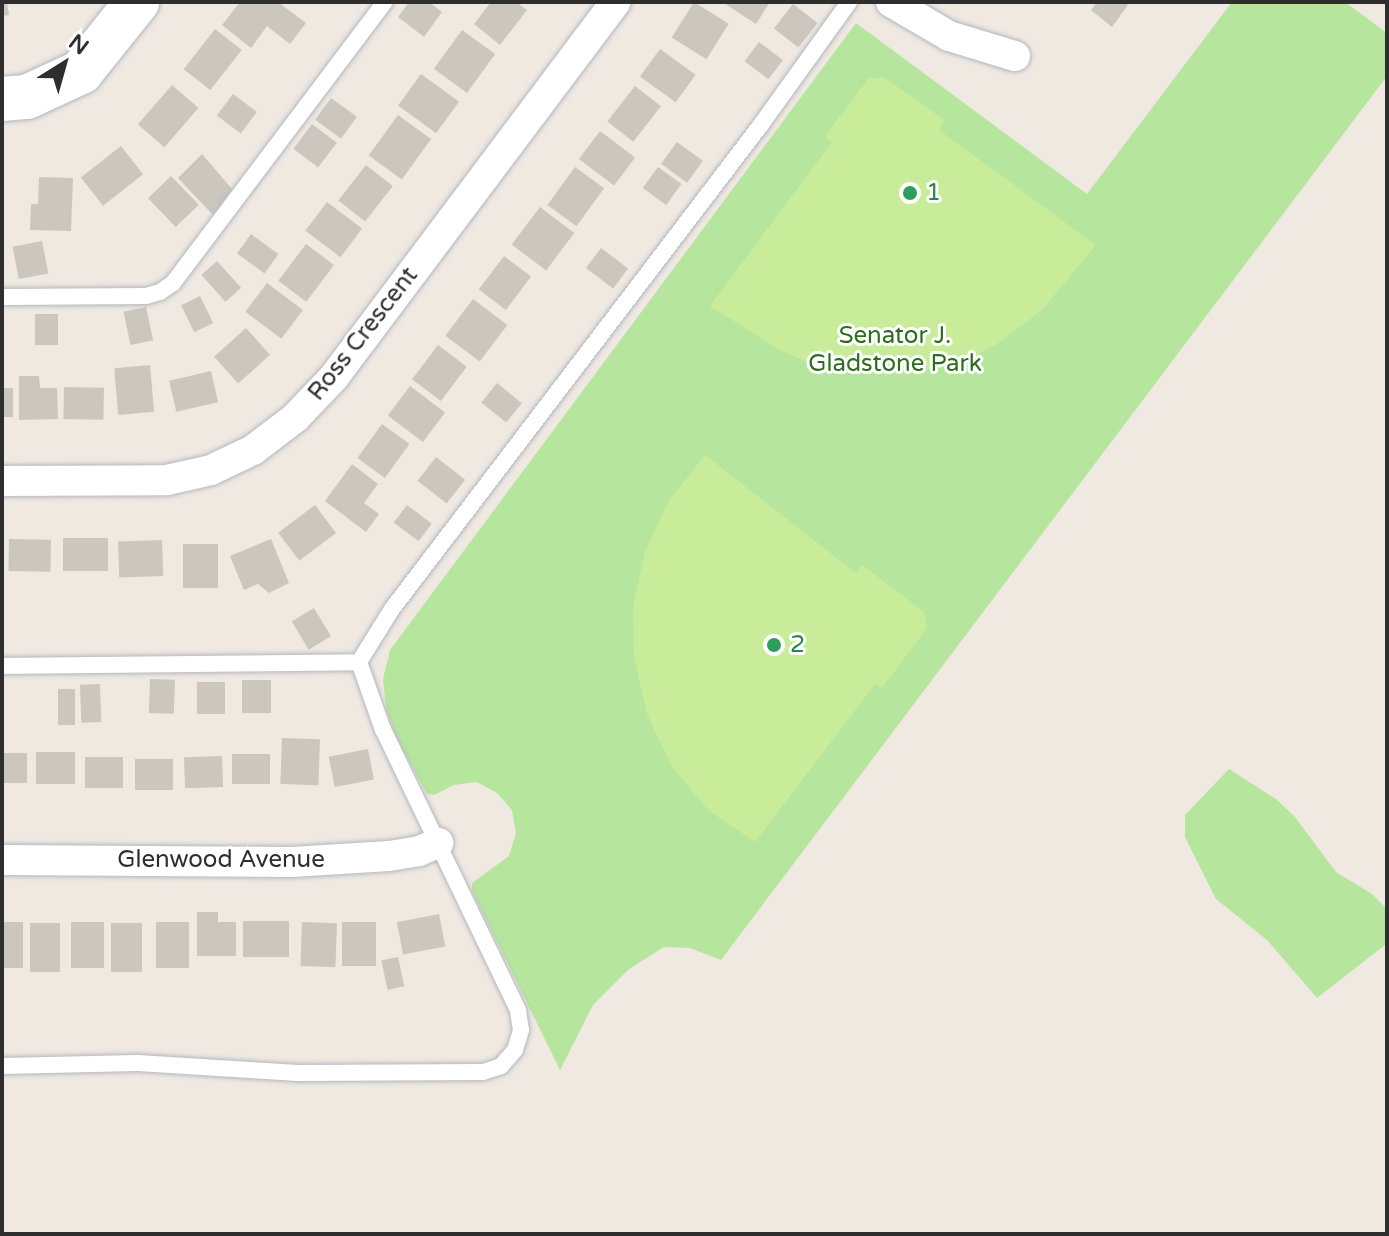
<!DOCTYPE html>
<style>
body{margin:0}
#map{position:relative;width:1389px;height:1236px;overflow:hidden;background:#efe9e1;font-family:"Varela Round",sans-serif}
div>[style]{position:absolute}
[style*='--x']{left:calc(var(--x)*1px);top:calc(var(--y)*1px);width:calc(var(--w)*1px);rotate:calc(var(--a)*1deg)}
.green>*{inset:0;background:#b6e59e}
.pitch>*{inset:0;background:#c9ec9a}
.building>*{inset:0;background:#cbc7bf;transform-origin:0 0}
.roads{filter:drop-shadow(0 0 2px #b4b7c1) drop-shadow(0 0 2px #b4b7c1)}
.lane>*{height:16px;margin:-8px;padding:0 8px;transform-origin:8px;border-radius:8px;background:#fff}
.street>*{height:30px;margin:-15px;padding:0 15px;transform-origin:15px;border-radius:15px;background:#fff}
.secondary>*{height:44px;margin:-22px;padding:0 22px;transform-origin:22px;border-radius:22px;background:#fff}
.dots>*{width:22px;height:22px;translate:-50% -50%;box-sizing:border-box;border:4px solid #fff;border-radius:50%}
span{translate:-50% -50%;white-space:nowrap;text-align:center;line-height:1.15;-webkit-text-stroke:6px #fff;paint-order:stroke}
.leisure-label{font-size:24px;color:#27864d}
.left{translate:0 -50%;text-align:left}
.street-label{font-size:24px;color:#2e2e2e}
.park-label{font-size:24px;color:#2c6e1b}
.frame{position:absolute;inset:0;border:4px solid #2e2e2e;pointer-events:none}
.north{position:absolute;left:24px;top:24px;width:80px;height:80px;-webkit-text-stroke:6px #fff;paint-order:stroke;rotate:37deg;font-size:22px;font-weight:700;line-height:32px;text-align:center;color:#2e2e2e}
.north::after{content:'';display:block;margin:auto;width:28px;height:36px;background:#2e2e2e;clip-path:polygon(50% 0,100% 100%,50% 72%,0 100%)}
</style>
<div id="map">
<div class="green">
<div style="clip-path:polygon(1232px 2px,1345px 2px,1387px 33px,1387px 76px,721px 960px,690px 948px,664px 947px,629px 969px,593px 1005px,560px 1070px,472px 891px,472px 883px,509px 856px,516px 833px,512px 810px,497px 793px,477px 782px,454px 785px,434px 795px,427px 794px,396px 737px,386px 708px,383px 679px,390px 650px,856px 23px,1087px 194px)"></div>
<div style="clip-path:polygon(1229px 769px,1276px 799px,1295px 817px,1336px 872px,1372px 894px,1387px 909px,1385px 945px,1317px 998px,1267px 940px,1216px 899px,1185px 837px,1185px 815px)"></div>
</div>
<div class="pitch">
<div style="clip-path:polygon(884px 77px,944px 120px,939px 130px,1096px 245px,1042px 310px,997px 344px,971px 357px,918px 372px,859px 373px,807px 362px,780px 350px,710px 306px,832px 142px,825px 136px,868px 79px)"></div>
<div style="clip-path:polygon(705px 455px,856px 573px,862px 565px,924px 612px,927px 628px,882px 688px,875px 684px,755px 842px,708px 810px,672px 767px,647px 714px,634px 657px,633px 606px,645px 552px,668px 502px)"></div>
</div>
<div class="building">
<div style="clip-path:polygon(2px 2px,7px 2px,9px 15px,2px 16px)"></div>
<div style="clip-path:polygon(240px 2px,278px 2px,306px 23px,290px 44px,267px 26px,251px 48px,222px 25px)"></div>
<div style="clip-path:polygon(409px 2px,429px 2px,442px 12px,424px 37px,398px 17px)"></div>
<div style="clip-path:polygon(491px 2px,516px 2px,527px 10px,500px 45px,474px 24px)"></div>
<div style="left:694px;top:2px;width:41px;height:42px;rotate:32deg"></div>
<div style="clip-path:polygon(722px 2px,770px 2px,756px 24px)"></div>
<div style="clip-path:polygon(1097px 2px,1124px 2px,1128px 5px,1112px 27px,1091px 10px)"></div>
<div style="left:793px;top:4px;width:31px;height:31px;rotate:38deg"></div>
<div style="left:215px;top:29px;width:34px;height:51px;rotate:38deg"></div>
<div style="left:462px;top:30px;width:41px;height:48px;rotate:36deg"></div>
<div style="left:759px;top:42px;width:30px;height:24px;rotate:37deg"></div>
<div style="left:660px;top:49px;width:44px;height:34px;rotate:36deg"></div>
<div style="left:421px;top:74px;width:47px;height:39px;rotate:36deg"></div>
<div style="left:172px;top:85px;width:35px;height:52px;rotate:41deg"></div>
<div style="left:635px;top:86px;width:33px;height:45px;rotate:38deg"></div>
<div style="left:233px;top:94px;width:30px;height:27px;rotate:37deg"></div>
<div style="left:331px;top:98px;width:32px;height:27px;rotate:36deg"></div>
<div style="left:398px;top:115px;width:41px;height:50px;rotate:36deg"></div>
<div style="left:312px;top:124px;width:31px;height:31px;rotate:37deg"></div>
<div style="left:600px;top:131px;width:44px;height:35px;rotate:37deg"></div>
<div style="left:677px;top:142px;width:32px;height:27px;rotate:36deg"></div>
<div style="left:121px;top:146px;width:36px;height:51px;rotate:52deg"></div>
<div style="clip-path:polygon(202px 154px,232px 189px,213px 215px,178px 178px)"></div>
<div style="left:366px;top:165px;width:34px;height:45px;rotate:38deg"></div>
<div style="left:575px;top:167px;width:36px;height:47px;rotate:36deg"></div>
<div style="left:658px;top:167px;width:29px;height:26px;rotate:36deg"></div>
<div style="left:171px;top:176px;width:40px;height:32px;rotate:46deg"></div>
<div style="clip-path:polygon(39px 177px,73px 178px,71px 231px,30px 230px,31px 204px,38px 204px)"></div>
<div style="left:327px;top:202px;width:44px;height:36px;rotate:37deg"></div>
<div style="left:540px;top:207px;width:43px;height:47px;rotate:37deg"></div>
<div style="left:251px;top:234px;width:34px;height:24px;rotate:36deg"></div>
<div style="left:42px;top:241px;width:33px;height:30px;rotate:79deg"></div>
<div style="left:306px;top:244px;width:35px;height:46px;rotate:37deg"></div>
<div style="left:601px;top:248px;width:34px;height:25px;rotate:37deg"></div>
<div style="left:504px;top:256px;width:34px;height:42px;rotate:37deg"></div>
<div style="left:217px;top:261px;width:36px;height:21px;rotate:48deg"></div>
<div style="left:267px;top:283px;width:45px;height:36px;rotate:37deg"></div>
<div style="left:200px;top:296px;width:30px;height:21px;rotate:64deg"></div>
<div style="left:473px;top:299px;width:43px;height:46px;rotate:37deg"></div>
<div style="left:146px;top:307px;width:34px;height:23px;rotate:78deg"></div>
<div style="left:35px;top:314px;width:23px;height:31px"></div>
<div style="left:246px;top:328px;width:36px;height:43px;rotate:48deg"></div>
<div style="left:438px;top:345px;width:36px;height:43px;rotate:37deg"></div>
<div style="left:150px;top:365px;width:47px;height:36px;rotate:85deg"></div>
<div style="left:211px;top:371px;width:32px;height:43px;rotate:77deg"></div>
<div style="clip-path:polygon(19px 376px,39px 376px,40px 388px,57px 388px,58px 419px,19px 420px)"></div>
<div style="left:497px;top:383px;width:32px;height:25px;rotate:39deg"></div>
<div style="left:410px;top:386px;width:44px;height:37px;rotate:37deg"></div>
<div style="left:64px;top:387px;width:40px;height:32px;rotate:1deg"></div>
<div style="left:2px;top:388px;width:11px;height:29px"></div>
<div style="left:382px;top:424px;width:34px;height:42px;rotate:36deg"></div>
<div style="left:436px;top:457px;width:37px;height:30px;rotate:38deg"></div>
<div style="clip-path:polygon(352px 464px,378px 484px,364px 503px,379px 514px,366px 532px,325px 501px)"></div>
<div style="left:315px;top:505px;width:35px;height:46px;rotate:53deg"></div>
<div style="left:407px;top:505px;width:31px;height:22px;rotate:37deg"></div>
<div style="left:108px;top:538px;width:33px;height:45px;rotate:90deg"></div>
<div style="left:9px;top:539px;width:42px;height:32px;rotate:1deg"></div>
<div style="clip-path:polygon(271px 539px,289px 583px,269px 593px,258px 584px,244px 590px,230px 556px)"></div>
<div style="left:162px;top:540px;width:36px;height:44px;rotate:88deg"></div>
<div style="left:183px;top:544px;width:35px;height:44px"></div>
<div style="left:314px;top:608px;width:33px;height:26px;rotate:59deg"></div>
<div style="left:150px;top:679px;width:25px;height:34px;rotate:2deg"></div>
<div style="left:242px;top:680px;width:29px;height:33px"></div>
<div style="left:197px;top:682px;width:28px;height:32px"></div>
<div style="left:100px;top:684px;width:38px;height:20px;rotate:88deg"></div>
<div style="left:58px;top:689px;width:17px;height:36px"></div>
<div style="left:282px;top:738px;width:38px;height:46px;rotate:2deg"></div>
<div style="left:368px;top:749px;width:31px;height:40px;rotate:79deg"></div>
<div style="left:36px;top:752px;width:39px;height:32px"></div>
<div style="left:2px;top:753px;width:25px;height:30px"></div>
<div style="left:232px;top:754px;width:38px;height:30px"></div>
<div style="left:222px;top:756px;width:31px;height:38px;rotate:88deg"></div>
<div style="left:85px;top:757px;width:38px;height:31px"></div>
<div style="left:135px;top:759px;width:38px;height:31px"></div>
<div style="clip-path:polygon(197px 912px,218px 912px,218px 922px,236px 922px,236px 956px,197px 956px)"></div>
<div style="left:439px;top:914px;width:33px;height:43px;rotate:79deg"></div>
<div style="left:289px;top:921px;width:36px;height:46px;rotate:90deg"></div>
<div style="left:2px;top:922px;width:21px;height:46px"></div>
<div style="left:71px;top:922px;width:33px;height:46px"></div>
<div style="left:156px;top:922px;width:33px;height:46px"></div>
<div style="left:302px;top:922px;width:35px;height:44px;rotate:2deg"></div>
<div style="left:342px;top:922px;width:34px;height:44px"></div>
<div style="left:30px;top:923px;width:30px;height:49px"></div>
<div style="left:111px;top:923px;width:31px;height:49px"></div>
<div style="left:398px;top:957px;width:30px;height:17px;rotate:78deg"></div>
</div>
<div class="roads">
<div class="lane">
<div style="--x:2;--y:297;--w:144;--a:-0.4"></div>
<div style="--x:146;--y:296;--w:15;--a:-16"></div>
<div style="--x:160;--y:292;--w:16;--a:-35"></div>
<div style="--x:173;--y:283;--w:352;--a:-53"></div>
<div style="--x:2;--y:666;--w:357;--a:-0.6"></div>
<div style="--x:2;--y:1066;--w:136;--a:-1.3"></div>
<div style="--x:138;--y:1063;--w:160;--a:3.6"></div>
<div style="--x:298;--y:1073;--w:185;--a:-0.3"></div>
<div style="--x:483;--y:1072;--w:19;--a:-18"></div>
<div style="--x:501;--y:1066;--w:21;--a:-49"></div>
<div style="--x:515;--y:1050;--w:21;--a:-73"></div>
<div style="--x:521;--y:1030;--w:20;--a:-99"></div>
<div style="--x:518;--y:1010;--w:311;--a:-115.7"></div>
<div style="--x:383;--y:730;--w:72;--a:-109.4"></div>
<div style="--x:359;--y:662;--w:62;--a:-58.1"></div>
<div style="--x:392;--y:609;--w:607;--a:-52.7"></div>
<div style="--x:760;--y:126;--w:153;--a:-54.3"></div>
</div>
<div class="street">
<div style="--x:891;--y:2;--w:67;--a:30.4"></div>
<div style="--x:949;--y:36;--w:69;--a:16.9"></div>
<div style="--x:2;--y:481;--w:165;--a:-0.3"></div>
<div style="--x:167;--y:480;--w:45;--a:-12.8"></div>
<div style="--x:211;--y:470;--w:47;--a:-25.5"></div>
<div style="--x:253;--y:450;--w:53;--a:-37.3"></div>
<div style="--x:295;--y:418;--w:57;--a:-46.4"></div>
<div style="--x:334;--y:377;--w:469;--a:-53.1"></div>
<div style="--x:2;--y:860;--w:290;--a:0.4"></div>
<div style="--x:292;--y:862;--w:97;--a:-3.5"></div>
<div style="--x:389;--y:856;--w:30;--a:-9"></div>
<div style="--x:419;--y:851;--w:21;--a:-23"></div>
</div>
<div class="secondary">
<div style="--x:2;--y:99;--w:25;--a:-5"></div>
<div style="--x:27;--y:97;--w:60;--a:-24.8"></div>
<div style="--x:81;--y:72;--w:90;--a:-51.3"></div>
</div>
</div>
<div class="dots">
<div style="left:910px;top:193px;background:#2e9e5b"></div>
<div style="left:774px;top:645px;background:#2e9e5b"></div>
</div>
<div class="leisure-label">
<span class="left" style="left:926px;top:193px">1</span>
<span class="left" style="left:790px;top:645px">2</span>
</div>
<div class="street-label">
<span style="left:363px;top:334px;rotate:-52deg">Ross Crescent</span>
<span style="left:221px;top:860px">Glenwood Avenue</span>
</div>
<div class="park-label">
<span style="left:895px;top:350px">Senator J.<br>Gladstone Park</span>
</div>
<div class="frame"></div>
<div class="north">N</div>
</div>
